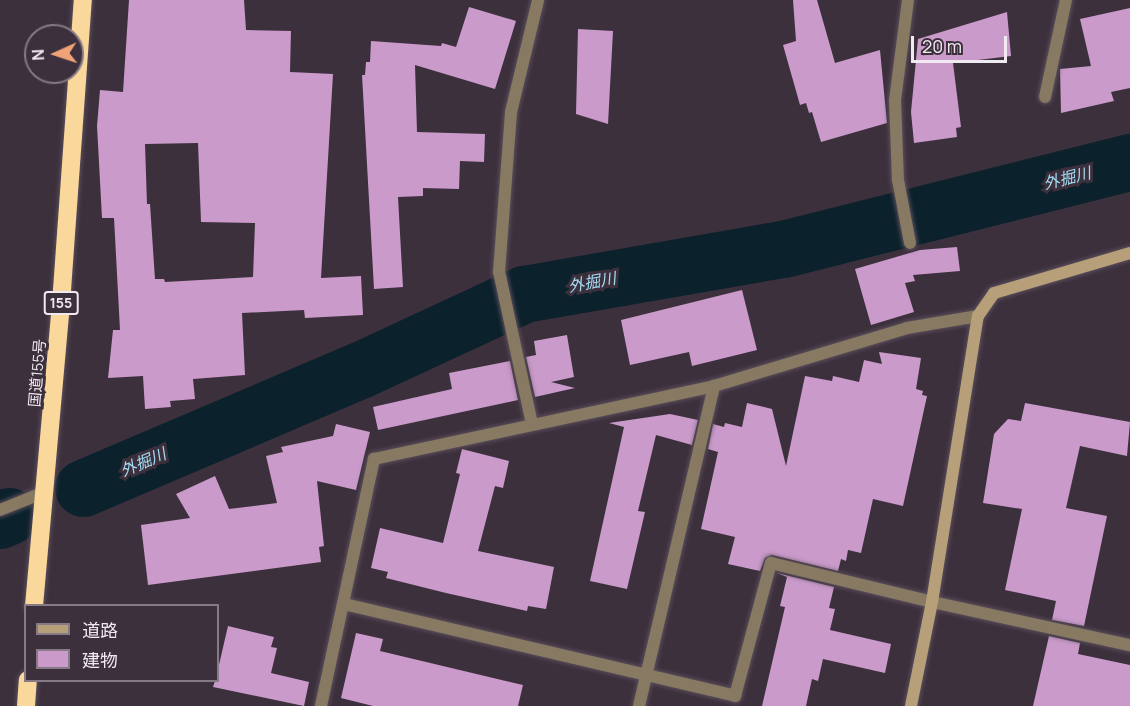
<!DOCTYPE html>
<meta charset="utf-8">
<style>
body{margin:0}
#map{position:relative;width:1130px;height:706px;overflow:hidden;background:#3d303d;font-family:Manrope,"Noto Sans JP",sans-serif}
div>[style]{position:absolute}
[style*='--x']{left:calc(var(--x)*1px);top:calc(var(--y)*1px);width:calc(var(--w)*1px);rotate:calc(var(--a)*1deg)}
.river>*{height:57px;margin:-28.5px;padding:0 28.5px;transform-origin:28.5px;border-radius:28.5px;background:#0b222c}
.building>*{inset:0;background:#c99aca}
.roads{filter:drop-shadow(0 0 2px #5a4e5a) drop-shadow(0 0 2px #5a4e5a)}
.street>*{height:12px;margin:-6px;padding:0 6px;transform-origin:6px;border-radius:6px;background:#877962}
.secondary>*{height:12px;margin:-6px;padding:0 6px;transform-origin:6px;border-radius:6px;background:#b69f79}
.highway>*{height:18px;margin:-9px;padding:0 9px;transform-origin:9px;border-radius:9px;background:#fad79b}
span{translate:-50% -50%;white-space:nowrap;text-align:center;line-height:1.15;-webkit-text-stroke:6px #3d303d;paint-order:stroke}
.shield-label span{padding:2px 4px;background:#3d303d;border:2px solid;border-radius:4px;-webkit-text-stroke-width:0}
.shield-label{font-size:14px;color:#f1e9f1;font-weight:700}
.street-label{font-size:15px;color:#f1e9f1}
.water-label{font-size:16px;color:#a2ddf6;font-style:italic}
.legend{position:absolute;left:24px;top:604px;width:195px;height:78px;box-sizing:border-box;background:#3d303d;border:2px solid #857a85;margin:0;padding:8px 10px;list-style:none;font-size:18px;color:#f1e9f1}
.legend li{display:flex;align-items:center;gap:12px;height:30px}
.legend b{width:30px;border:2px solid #857a85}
.north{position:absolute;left:24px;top:24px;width:60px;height:60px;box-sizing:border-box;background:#3d303d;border:2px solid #857a85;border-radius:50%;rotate:267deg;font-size:16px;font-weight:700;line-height:24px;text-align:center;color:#f1e9f1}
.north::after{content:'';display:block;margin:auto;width:21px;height:27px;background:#efa377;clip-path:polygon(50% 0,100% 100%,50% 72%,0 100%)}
.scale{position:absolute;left:911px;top:36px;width:96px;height:27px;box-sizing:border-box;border:3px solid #f1e9f1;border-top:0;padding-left:8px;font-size:18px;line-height:21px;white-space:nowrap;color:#f1e9f1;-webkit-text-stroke:4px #3d303d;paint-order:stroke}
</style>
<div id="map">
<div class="river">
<div style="--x:83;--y:488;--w:301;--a:-23.1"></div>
<div style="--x:360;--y:370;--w:181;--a:-24.9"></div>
<div style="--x:524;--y:294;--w:263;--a:-9.9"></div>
<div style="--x:783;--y:249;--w:358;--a:-14.1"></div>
<div style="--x:0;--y:520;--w:10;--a:-24"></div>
</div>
<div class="building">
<div style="clip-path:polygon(evenodd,129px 0,244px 0,246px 30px,291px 31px,290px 72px,333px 74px,321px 278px,361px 276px,363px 315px,305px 318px,304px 310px,242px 313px,245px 375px,193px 379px,195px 399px,170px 401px,171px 407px,145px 409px,143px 376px,108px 378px,113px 330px,120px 330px,114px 218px,102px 218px,97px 126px,100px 90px,123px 92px,129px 0,198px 143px,201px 222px,255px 223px,253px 277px,165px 282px,164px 279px,155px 279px,150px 204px,147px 204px,145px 144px,198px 143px)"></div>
<div style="clip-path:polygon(793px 0,817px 0,835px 63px,880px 50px,887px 123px,821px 142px,812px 112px,809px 113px,806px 103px,800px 105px,783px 45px,796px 41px)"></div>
<div style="clip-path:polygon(469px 7px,516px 21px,495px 89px,415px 65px,417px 132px,485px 134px,484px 162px,460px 161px,459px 189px,423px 188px,423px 196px,398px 197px,403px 287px,374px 289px,362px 75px,365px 75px,366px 62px,370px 62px,371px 41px,441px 46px,442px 43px,456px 47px)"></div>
<div style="clip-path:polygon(1130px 8px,1130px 88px,1111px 92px,1114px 101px,1061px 113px,1060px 69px,1091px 66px,1080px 19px)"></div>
<div style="clip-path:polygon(1007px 12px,1011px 56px,953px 63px,961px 127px,956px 128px,957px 137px,914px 143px,911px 112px,918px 39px)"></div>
<div style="clip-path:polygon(578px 29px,613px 31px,608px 124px,576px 114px)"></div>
<div style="clip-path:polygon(957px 247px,960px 271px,913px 275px,915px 281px,905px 283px,914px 312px,871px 325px,855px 269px,920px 250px)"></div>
<div style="clip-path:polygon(742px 290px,757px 350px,692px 366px,689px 352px,630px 365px,621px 320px)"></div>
<div style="clip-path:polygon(567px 335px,574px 377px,551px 382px,575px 388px,535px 397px,526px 357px,536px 355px,534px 341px)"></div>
<div style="clip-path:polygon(879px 352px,921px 358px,916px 389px,923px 391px,922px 395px,927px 396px,903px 506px,873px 499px,861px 553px,848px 550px,846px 561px,841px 559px,838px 571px,772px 555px,765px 558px,760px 571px,728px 564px,735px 537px,701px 529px,718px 452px,708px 449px,713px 424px,724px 427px,725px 423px,742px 427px,747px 403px,772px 409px,786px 466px,805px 376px,832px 381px,833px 376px,859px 382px,864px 360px,882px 364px)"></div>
<div style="clip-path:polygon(510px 361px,518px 400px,378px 430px,373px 407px,452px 389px,449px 373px)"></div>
<div style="clip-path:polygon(1025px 403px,1130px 422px,1127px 456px,1080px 446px,1066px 508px,1107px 516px,1084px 626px,1052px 620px,1056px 601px,1005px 590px,1022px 509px,983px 503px,994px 434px,1008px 419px,1021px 421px)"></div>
<div style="clip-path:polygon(670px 414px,698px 420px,692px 445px,656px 435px,638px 511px,645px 512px,627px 589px,590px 581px,624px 427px,609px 423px)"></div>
<div style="clip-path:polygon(336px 424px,370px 432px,356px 490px,317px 481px,324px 546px,319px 547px,321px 562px,148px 585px,141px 525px,190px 518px,176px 494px,215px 476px,229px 509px,277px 503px,266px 456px,283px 452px,281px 447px,333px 436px)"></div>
<div style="clip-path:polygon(462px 449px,509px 461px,503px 488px,495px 486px,478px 551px,554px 567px,546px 609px,528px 606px,527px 611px,446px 593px,386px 578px,388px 572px,371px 568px,380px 528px,443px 543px,460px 474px,456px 473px)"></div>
<div style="clip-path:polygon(777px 573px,834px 587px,829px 608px,835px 609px,830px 630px,891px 644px,885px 673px,823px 659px,818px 681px,812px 679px,806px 706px,762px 706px,785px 607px,780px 606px,787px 577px)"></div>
<div style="clip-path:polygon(228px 626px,274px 637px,271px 647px,277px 648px,271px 673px,309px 682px,304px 706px,213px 687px,215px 681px,218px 681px,218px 669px)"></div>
<div style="clip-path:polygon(356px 633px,383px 639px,380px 651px,523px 685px,518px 706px,373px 706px,341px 698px)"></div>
<div style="clip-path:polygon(1049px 636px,1080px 643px,1078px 654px,1130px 665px,1130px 706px,1033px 706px)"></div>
</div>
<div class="roads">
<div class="street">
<div style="--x:908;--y:0;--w:101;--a:97.4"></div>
<div style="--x:895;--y:100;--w:80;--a:87.9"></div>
<div style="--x:898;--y:180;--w:64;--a:79.2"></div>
<div style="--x:1045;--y:97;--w:99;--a:-77.8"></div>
<div style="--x:532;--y:424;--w:156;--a:-102.2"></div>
<div style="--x:499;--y:272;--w:160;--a:-85.7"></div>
<div style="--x:511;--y:112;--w:115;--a:-76.4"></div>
<div style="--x:0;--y:510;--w:48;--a:-21.8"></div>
<div style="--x:344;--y:604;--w:402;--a:13.2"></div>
<div style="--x:735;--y:696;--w:138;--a:-74.9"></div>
<div style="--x:771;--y:563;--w:166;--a:13.6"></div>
<div style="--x:932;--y:602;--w:203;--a:12.3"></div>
<div style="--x:321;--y:706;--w:253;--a:-77.9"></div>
<div style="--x:374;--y:459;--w:348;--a:-12.1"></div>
<div style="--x:714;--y:386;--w:202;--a:-16.7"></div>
<div style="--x:907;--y:328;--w:72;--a:-9.6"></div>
<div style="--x:639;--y:706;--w:329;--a:-76.8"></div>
</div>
<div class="secondary">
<div style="--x:911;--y:706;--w:106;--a:-78.6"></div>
<div style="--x:932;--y:602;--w:290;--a:-80.9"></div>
<div style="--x:978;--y:316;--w:28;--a:-55"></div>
<div style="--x:994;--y:293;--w:142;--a:-16.4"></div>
</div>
<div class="highway">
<div style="--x:34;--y:606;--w:317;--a:-84.9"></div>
<div style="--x:62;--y:290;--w:291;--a:-85.9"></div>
<div style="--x:26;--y:706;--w:26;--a:-86"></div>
</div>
</div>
<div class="shield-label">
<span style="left:61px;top:303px">155</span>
</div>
<div class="street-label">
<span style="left:37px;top:373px;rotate:-85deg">国道155号</span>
</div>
<div class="water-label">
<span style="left:1067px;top:178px;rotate:-14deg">外掘川</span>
<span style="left:592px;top:282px;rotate:-10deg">外掘川</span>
<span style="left:143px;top:462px;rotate:-23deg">外掘川</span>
</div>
<ul class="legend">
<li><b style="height:8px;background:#b69f79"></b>道路</li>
<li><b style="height:16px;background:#c99aca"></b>建物</li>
</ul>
<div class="north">N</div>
<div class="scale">20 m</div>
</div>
